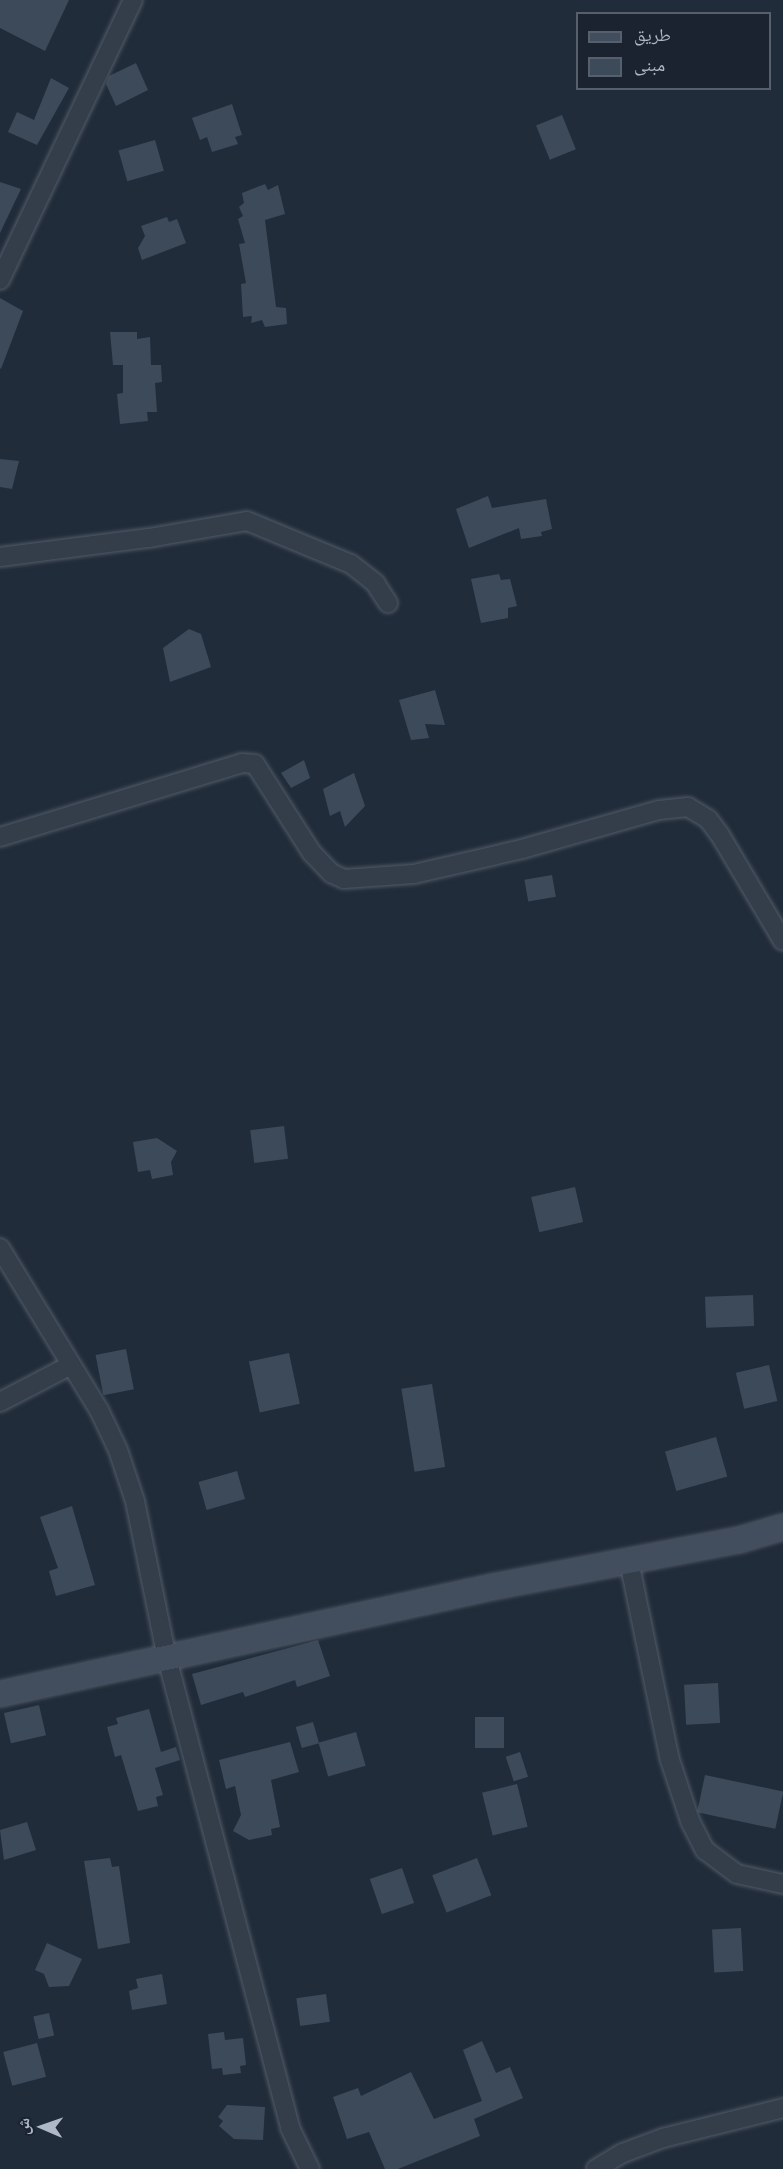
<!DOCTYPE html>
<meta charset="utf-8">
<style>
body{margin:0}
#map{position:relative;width:783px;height:2169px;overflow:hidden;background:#212c3a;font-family:Signika,"Noto Naskh Arabic",sans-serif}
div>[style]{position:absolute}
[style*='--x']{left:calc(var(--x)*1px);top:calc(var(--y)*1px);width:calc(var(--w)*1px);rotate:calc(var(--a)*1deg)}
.building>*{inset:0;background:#3d4a5a;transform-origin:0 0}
.roads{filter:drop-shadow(0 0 2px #525b68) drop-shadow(0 0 2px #525b68)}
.street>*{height:18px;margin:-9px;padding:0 9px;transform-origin:9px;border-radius:9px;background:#343e4a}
.secondary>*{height:24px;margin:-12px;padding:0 12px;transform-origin:12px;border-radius:12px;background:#424d5e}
span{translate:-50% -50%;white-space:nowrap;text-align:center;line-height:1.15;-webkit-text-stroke:5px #1a232f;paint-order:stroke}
.legend{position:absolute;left:576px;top:12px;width:195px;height:78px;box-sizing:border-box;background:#1a232f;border:2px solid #565f6c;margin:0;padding:8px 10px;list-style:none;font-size:18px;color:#afb8c7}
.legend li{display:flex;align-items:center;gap:12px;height:30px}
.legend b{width:30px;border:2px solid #565f6c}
.north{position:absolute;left:12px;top:2097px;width:60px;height:60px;-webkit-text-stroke:4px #1a232f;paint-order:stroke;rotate:272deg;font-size:16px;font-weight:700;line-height:24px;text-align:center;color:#afb8c7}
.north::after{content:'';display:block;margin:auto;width:21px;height:27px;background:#afb8c7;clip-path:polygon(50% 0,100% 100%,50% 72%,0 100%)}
</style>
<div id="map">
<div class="building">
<div style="clip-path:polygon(0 0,69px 0,45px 51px,0 28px)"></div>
<div style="clip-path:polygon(136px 63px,148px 90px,116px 106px,106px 84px,109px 76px)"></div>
<div style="clip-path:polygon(51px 78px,69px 88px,37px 145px,8px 132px,17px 112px,34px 120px)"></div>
<div style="clip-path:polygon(232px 104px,242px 135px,235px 137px,238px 144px,212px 152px,207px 137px,200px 140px,192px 118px)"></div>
<div style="left:562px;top:115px;width:37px;height:28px;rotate:68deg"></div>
<div style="left:155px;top:140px;width:32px;height:38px;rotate:74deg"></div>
<div style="clip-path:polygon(0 182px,21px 189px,0 233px)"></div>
<div style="clip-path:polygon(265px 184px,268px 190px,278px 185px,285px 214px,265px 220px,276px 307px,286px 308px,287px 324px,265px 327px,262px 320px,251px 323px,252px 316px,243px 317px,241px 284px,246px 283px,239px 244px,245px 243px,238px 219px,243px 216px,239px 207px,244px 203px,242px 193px)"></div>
<div style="clip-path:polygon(167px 217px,169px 222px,177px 219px,186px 243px,142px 260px,138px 248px,145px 236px,141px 226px)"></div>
<div style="clip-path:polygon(0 298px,23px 311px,1px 369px,0 368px)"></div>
<div style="clip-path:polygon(110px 332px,137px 332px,137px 339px,150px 337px,151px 365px,161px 365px,162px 382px,155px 383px,157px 412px,147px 412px,148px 421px,120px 424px,117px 394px,123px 393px,123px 365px,113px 365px)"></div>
<div style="clip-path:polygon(0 459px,19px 461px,12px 489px,0 487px)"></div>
<div style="clip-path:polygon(488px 496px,492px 508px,546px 499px,552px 529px,541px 532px,542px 536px,521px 539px,519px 528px,469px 548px,456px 509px)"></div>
<div style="clip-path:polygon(499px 574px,501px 580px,510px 579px,517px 606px,508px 608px,508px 618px,481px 623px,471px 579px)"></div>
<div style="clip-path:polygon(189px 629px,201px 634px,211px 667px,170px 682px,163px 648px)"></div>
<div style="clip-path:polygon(435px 690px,445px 725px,425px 724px,429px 738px,411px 740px,399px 700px)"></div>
<div style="clip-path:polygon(304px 760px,310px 778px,291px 788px,281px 773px)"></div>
<div style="clip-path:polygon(354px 773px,365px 806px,345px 827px,340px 811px,330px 816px,323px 789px)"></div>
<div style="left:552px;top:875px;width:22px;height:28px;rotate:80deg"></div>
<div style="left:284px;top:1126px;width:33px;height:34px;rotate:83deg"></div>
<div style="clip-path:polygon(157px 1138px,177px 1151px,171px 1162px,173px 1175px,152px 1179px,150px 1170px,138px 1172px,133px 1142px)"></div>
<div style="left:575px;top:1187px;width:36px;height:45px;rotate:77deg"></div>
<div style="left:753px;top:1295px;width:31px;height:48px;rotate:88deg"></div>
<div style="left:126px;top:1349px;width:41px;height:31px;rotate:79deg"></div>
<div style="left:289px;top:1353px;width:52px;height:41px;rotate:78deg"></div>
<div style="left:769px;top:1365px;width:37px;height:34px;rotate:77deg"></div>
<div style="left:432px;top:1384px;width:84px;height:31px;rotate:81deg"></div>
<div style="left:716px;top:1437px;width:41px;height:53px;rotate:74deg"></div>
<div style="left:237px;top:1471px;width:29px;height:40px;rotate:74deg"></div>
<div style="clip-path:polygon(72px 1506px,95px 1585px,56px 1596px,49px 1571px,58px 1568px,40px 1517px)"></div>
<div style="clip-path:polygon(318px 1640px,330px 1676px,297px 1687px,295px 1680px,245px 1697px,243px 1692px,201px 1705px,192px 1674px)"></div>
<div style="left:718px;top:1683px;width:40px;height:34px;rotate:87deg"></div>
<div style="left:39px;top:1705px;width:31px;height:36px;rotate:77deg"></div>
<div style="clip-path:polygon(149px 1709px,161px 1752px,176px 1747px,180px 1760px,155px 1768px,163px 1795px,156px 1797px,158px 1806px,138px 1811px,121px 1755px,115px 1757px,107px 1727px,118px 1724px,116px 1718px)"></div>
<div style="left:475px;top:1717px;width:29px;height:31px"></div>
<div style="left:313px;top:1722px;width:22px;height:18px;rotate:74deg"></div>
<div style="left:356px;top:1732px;width:35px;height:39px;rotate:74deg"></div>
<div style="clip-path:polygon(290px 1742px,299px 1772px,271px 1780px,280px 1827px,271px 1829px,272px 1835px,249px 1840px,233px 1831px,241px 1815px,235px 1786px,226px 1789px,219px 1760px)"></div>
<div style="left:520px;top:1752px;width:26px;height:15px;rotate:72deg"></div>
<div style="left:705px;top:1775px;width:80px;height:38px;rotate:12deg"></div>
<div style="left:517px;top:1784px;width:44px;height:36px;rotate:76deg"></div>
<div style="clip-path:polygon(27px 1822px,36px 1850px,4px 1860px,0 1830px)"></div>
<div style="clip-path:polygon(110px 1858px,112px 1867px,119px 1866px,130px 1943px,98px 1949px,84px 1861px)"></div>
<div style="left:477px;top:1858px;width:40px;height:48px;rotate:69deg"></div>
<div style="left:402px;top:1868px;width:37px;height:34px;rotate:71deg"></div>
<div style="left:741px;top:1928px;width:43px;height:29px;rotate:87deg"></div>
<div style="clip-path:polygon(47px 1943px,82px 1959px,69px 1986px,49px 1987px,44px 1974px,35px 1970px)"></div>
<div style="clip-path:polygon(162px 1974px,167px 2004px,132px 2010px,129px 1991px,138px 1988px,136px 1979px)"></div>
<div style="left:326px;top:1994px;width:28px;height:30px;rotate:82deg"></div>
<div style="left:49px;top:2013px;width:23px;height:16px;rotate:77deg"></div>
<div style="clip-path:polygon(224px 2032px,225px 2040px,243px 2038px,246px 2065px,240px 2066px,241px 2073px,223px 2075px,222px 2068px,212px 2069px,208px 2034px)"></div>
<div style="clip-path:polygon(482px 2041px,496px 2073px,510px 2067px,523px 2098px,474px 2119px,480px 2136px,398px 2169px,385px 2169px,369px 2132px,347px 2139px,333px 2097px,358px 2088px,361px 2096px,411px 2072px,434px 2119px,482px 2101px,463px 2050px)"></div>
<div style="left:37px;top:2043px;width:35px;height:35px;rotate:75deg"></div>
<div style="clip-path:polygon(227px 2105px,265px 2107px,263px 2140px,234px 2139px,219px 2126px,223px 2121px,218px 2117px)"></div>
</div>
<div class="roads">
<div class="street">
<div style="--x:0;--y:280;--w:310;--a:-64.6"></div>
<div style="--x:0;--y:557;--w:150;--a:-7.3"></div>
<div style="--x:149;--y:538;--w:99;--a:-9.8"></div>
<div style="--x:247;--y:521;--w:113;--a:22.5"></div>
<div style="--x:351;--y:564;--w:31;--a:38"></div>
<div style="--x:375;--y:583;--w:24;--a:57"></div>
<div style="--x:0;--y:837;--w:253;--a:-17"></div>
<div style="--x:242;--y:763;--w:13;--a:4"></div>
<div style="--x:255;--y:764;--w:106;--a:57.4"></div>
<div style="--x:312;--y:853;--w:28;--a:46"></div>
<div style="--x:331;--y:873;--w:14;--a:25"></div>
<div style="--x:344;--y:879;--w:70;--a:-4.1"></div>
<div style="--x:414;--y:874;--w:111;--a:-13"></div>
<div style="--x:522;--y:849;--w:142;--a:-15.9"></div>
<div style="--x:659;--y:810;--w:29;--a:-6"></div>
<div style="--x:688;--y:807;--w:23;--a:31"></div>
<div style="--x:708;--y:819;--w:20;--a:53"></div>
<div style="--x:720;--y:835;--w:123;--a:59.3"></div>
<div style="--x:0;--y:1248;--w:190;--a:58.6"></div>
<div style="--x:99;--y:1410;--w:44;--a:64.6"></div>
<div style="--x:118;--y:1450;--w:54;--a:71.6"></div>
<div style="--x:135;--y:1501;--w:160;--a:78.5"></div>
<div style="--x:167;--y:1658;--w:486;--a:75.3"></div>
<div style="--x:290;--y:2128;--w:46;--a:64"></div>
<div style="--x:0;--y:1402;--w:80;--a:-27.5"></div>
<div style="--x:629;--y:1561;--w:203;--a:78.4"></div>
<div style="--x:670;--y:1760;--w:64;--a:71.8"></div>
<div style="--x:690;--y:1821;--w:33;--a:63"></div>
<div style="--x:705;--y:1850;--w:40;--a:37"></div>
<div style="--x:737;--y:1874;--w:47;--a:12.3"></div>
<div style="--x:596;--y:2169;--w:31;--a:-31"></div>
<div style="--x:623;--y:2153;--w:43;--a:-20.6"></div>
<div style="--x:663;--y:2138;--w:124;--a:-14"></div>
</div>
<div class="secondary">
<div style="--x:0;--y:1694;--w:504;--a:-12.27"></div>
<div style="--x:492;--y:1587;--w:251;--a:-10.8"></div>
<div style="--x:739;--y:1540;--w:46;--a:-16.5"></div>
</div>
</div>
<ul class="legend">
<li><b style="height:8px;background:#424d5e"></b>طريق</li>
<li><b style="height:16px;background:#3d4a5a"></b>مبنى</li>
</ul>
<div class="north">ش</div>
</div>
